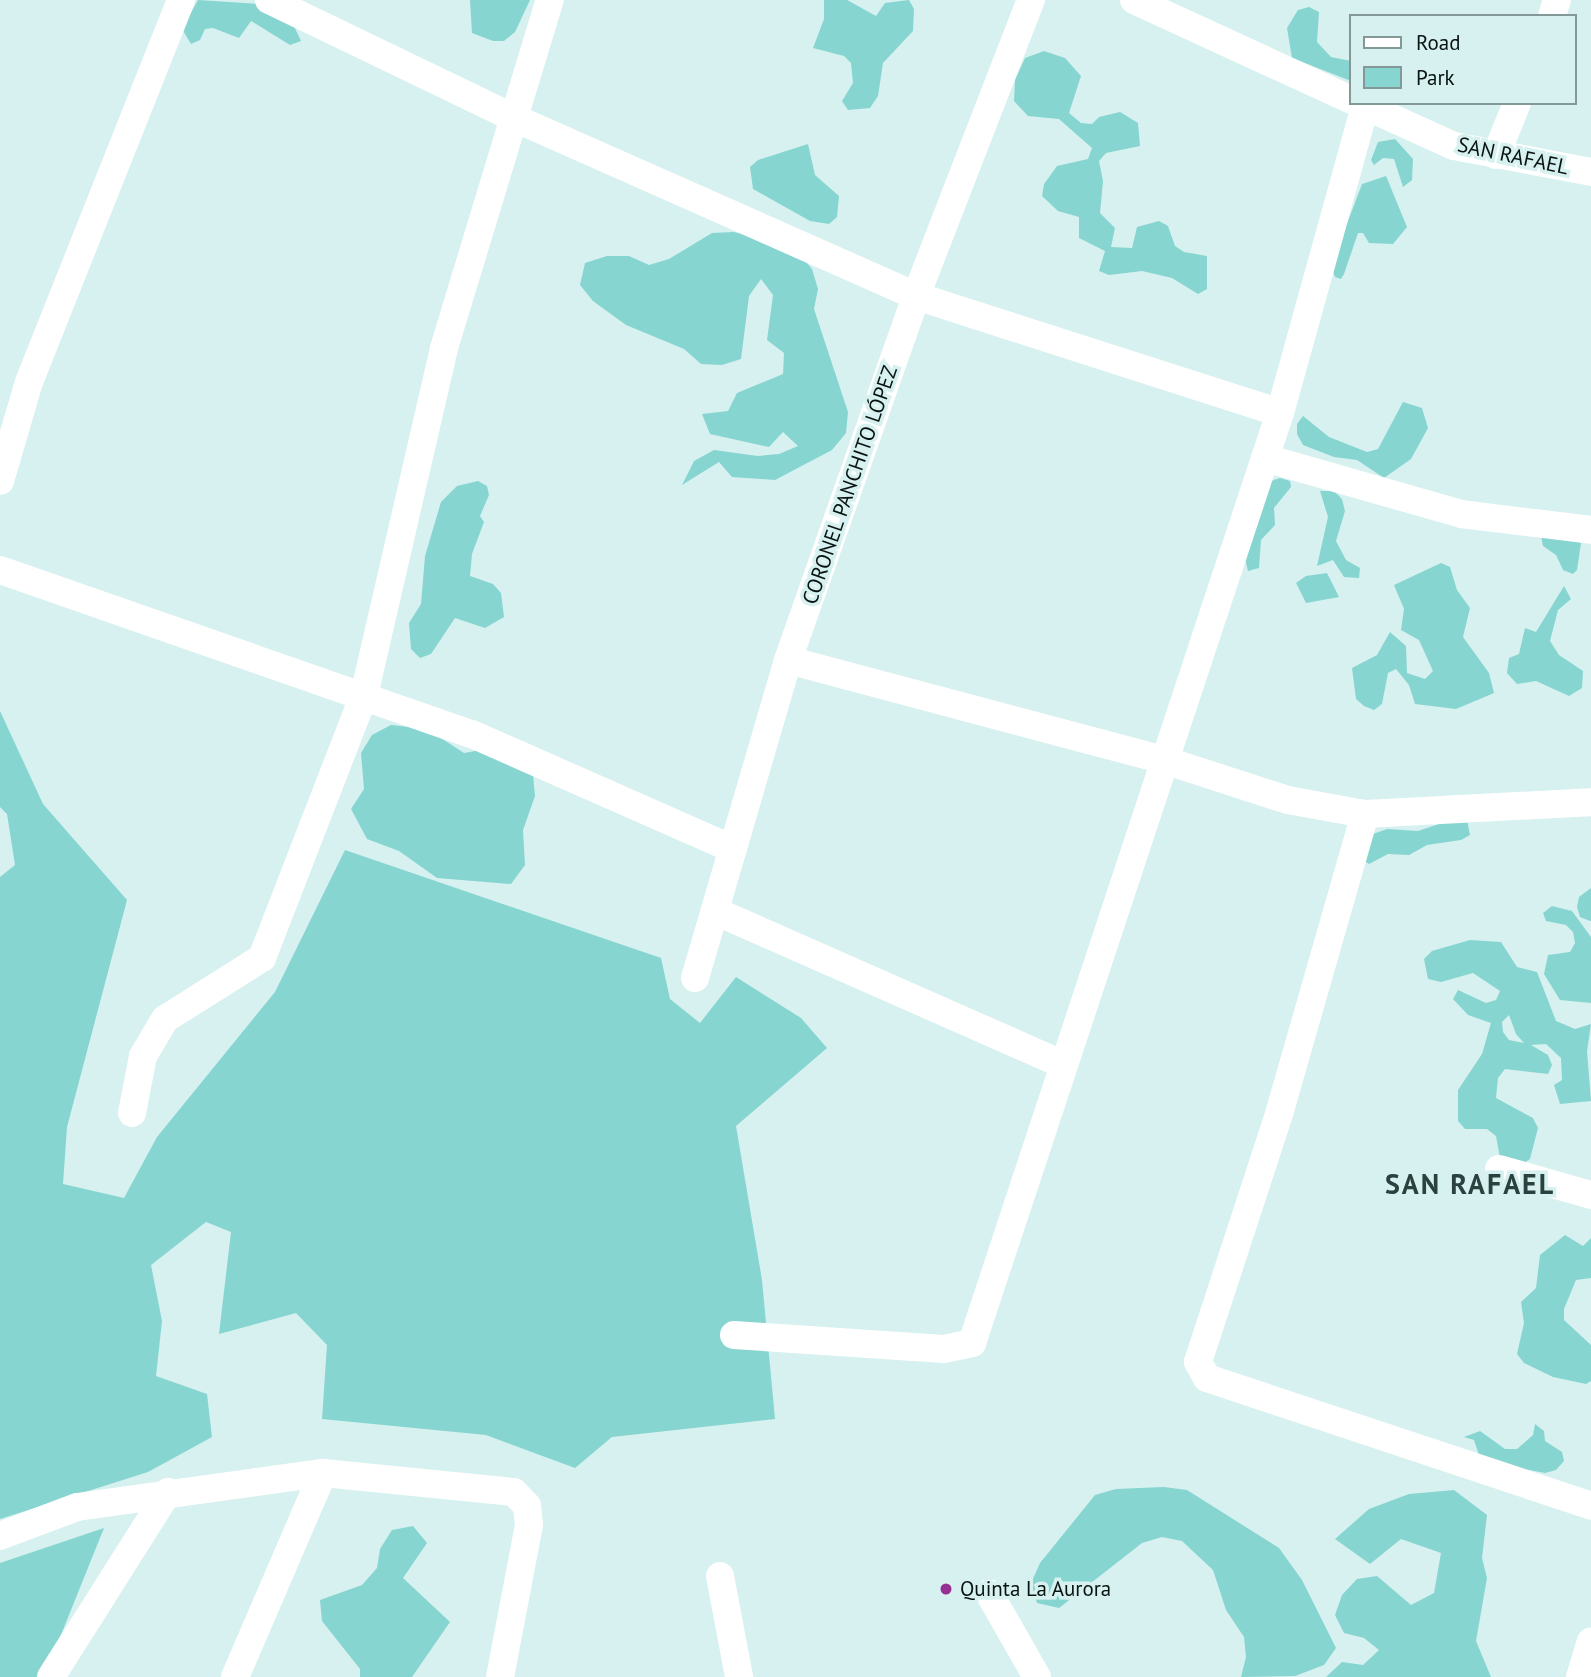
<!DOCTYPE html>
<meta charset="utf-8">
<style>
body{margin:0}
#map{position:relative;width:1591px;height:1677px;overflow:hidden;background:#d6f1ef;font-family:"PT Sans",sans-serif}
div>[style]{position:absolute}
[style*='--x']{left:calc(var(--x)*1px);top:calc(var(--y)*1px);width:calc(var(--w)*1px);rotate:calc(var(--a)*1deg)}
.green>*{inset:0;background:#87d5d0}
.street>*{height:28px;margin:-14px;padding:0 14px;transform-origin:14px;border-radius:14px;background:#fff}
.dots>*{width:19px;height:19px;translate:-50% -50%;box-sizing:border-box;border:4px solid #d6f1ef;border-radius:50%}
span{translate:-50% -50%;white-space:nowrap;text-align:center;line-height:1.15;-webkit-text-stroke:7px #d6f1ef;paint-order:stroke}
.street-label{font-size:21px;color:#091312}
.poi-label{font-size:21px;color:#091312}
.left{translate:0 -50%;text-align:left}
.district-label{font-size:28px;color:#2a413f;font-weight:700;letter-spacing:2px}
.legend{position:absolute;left:1349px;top:14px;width:228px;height:91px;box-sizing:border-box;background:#d6f1ef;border:2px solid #849897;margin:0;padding:9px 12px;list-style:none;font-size:21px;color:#091312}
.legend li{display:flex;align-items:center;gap:14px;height:35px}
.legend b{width:35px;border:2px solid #849897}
</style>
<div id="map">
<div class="green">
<div style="clip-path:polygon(198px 0,262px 4px,294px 26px,301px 41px,290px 45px,251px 21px,239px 38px,213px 28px,205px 29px,200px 40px,191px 44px,182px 29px)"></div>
<div style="clip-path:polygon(470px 0,530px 0,515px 32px,504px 41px,493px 41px,472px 33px)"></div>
<div style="clip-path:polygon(824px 0,847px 0,876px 16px,885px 3px,909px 0,914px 9px,913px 31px,883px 63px,878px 96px,870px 108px,848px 110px,842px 101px,853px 83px,851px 63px,844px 56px,813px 48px,824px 19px)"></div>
<div style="clip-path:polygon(1309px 7px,1319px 12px,1317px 42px,1331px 57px,1351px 61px,1351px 81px,1292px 58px,1287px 28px,1298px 10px)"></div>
<div style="clip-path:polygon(1044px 51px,1065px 58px,1081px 76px,1069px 113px,1081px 123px,1092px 124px,1099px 117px,1120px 112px,1138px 123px,1140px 146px,1106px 153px,1099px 161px,1103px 181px,1100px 213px,1115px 228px,1111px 247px,1132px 248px,1137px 227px,1159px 221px,1168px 226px,1175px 246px,1184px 252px,1207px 256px,1207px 289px,1198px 294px,1172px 278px,1142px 271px,1109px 275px,1099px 271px,1105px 251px,1079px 238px,1079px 217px,1058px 211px,1042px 196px,1044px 184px,1057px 166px,1088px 159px,1092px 148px,1059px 119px,1028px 116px,1014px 101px,1015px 80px,1025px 58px)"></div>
<div style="clip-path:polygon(1395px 139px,1413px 159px,1412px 180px,1403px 187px,1394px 159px,1383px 158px,1374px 165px,1371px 160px,1378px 142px)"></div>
<div style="clip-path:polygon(808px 144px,815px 175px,839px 196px,837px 217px,829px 224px,810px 221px,753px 189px,750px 167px,758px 160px)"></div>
<div style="clip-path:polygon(1386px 176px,1407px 227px,1393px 244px,1369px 243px,1363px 233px,1358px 233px,1344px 274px,1341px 279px,1335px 277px,1331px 266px,1362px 184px)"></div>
<div style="clip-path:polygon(734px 232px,779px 243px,798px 252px,812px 269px,818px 289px,814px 309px,848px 412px,846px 433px,832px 450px,775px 480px,732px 477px,719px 462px,682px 485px,694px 461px,714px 450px,758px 456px,779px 454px,798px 446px,783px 432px,769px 447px,710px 434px,702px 414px,728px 411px,737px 393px,783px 374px,784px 353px,767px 340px,773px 295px,761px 279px,749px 296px,741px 359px,722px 365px,701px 364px,684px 349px,626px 325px,593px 301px,580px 285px,585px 263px,607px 256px,629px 256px,649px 265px,669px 259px,712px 233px)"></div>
<div style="clip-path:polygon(1403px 402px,1422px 408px,1428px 428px,1411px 459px,1384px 478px,1357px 460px,1334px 457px,1303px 445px,1297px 434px,1297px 424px,1303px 416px,1329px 437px,1367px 452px,1378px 449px)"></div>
<div style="clip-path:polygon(1280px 478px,1290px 481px,1291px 487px,1274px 508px,1275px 525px,1261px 540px,1259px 568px,1248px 571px,1244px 555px,1271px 481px)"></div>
<div style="clip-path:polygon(478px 481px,487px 486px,489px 495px,480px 516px,484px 522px,472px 554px,470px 576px,493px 584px,501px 593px,504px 617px,485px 628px,455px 618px,431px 654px,420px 658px,411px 649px,409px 623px,421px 604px,425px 556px,441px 502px,457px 486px)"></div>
<div style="clip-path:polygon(1320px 491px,1334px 491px,1342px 499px,1345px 511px,1336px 541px,1346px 560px,1360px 568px,1359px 578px,1344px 577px,1333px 560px,1317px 566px,1328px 517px)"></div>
<div style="clip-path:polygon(1541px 536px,1572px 537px,1581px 543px,1577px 570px,1573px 574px,1563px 570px,1556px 555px,1543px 546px)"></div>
<div style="clip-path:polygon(1441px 563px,1450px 567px,1457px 590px,1470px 608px,1463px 637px,1489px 673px,1494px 693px,1456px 709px,1415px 704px,1409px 685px,1396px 669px,1388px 673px,1382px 704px,1374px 710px,1364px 706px,1356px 699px,1352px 668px,1377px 655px,1390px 632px,1406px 646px,1407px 673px,1425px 679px,1433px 671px,1419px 640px,1401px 630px,1404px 609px,1394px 585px)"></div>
<div style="clip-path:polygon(1327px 573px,1339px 597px,1306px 603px,1296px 583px,1306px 576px)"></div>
<div style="clip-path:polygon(1564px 586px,1571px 599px,1558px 610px,1550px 641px,1559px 655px,1583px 671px,1582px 688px,1569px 696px,1536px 681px,1517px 684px,1507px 673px,1509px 658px,1519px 654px,1525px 628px,1536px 632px)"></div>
<div style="clip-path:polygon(0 711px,43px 804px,127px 900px,67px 1127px,63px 1184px,124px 1198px,157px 1137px,275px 992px,345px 850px,661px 958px,670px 999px,700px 1023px,736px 977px,801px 1018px,827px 1048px,736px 1126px,762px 1280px,775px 1419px,612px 1437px,575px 1468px,486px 1435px,322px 1419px,327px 1345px,296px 1313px,219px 1334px,231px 1232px,206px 1222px,151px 1265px,162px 1321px,156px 1376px,207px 1394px,212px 1437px,148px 1472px,0 1519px,0 877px,15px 865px,7px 814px,0 807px)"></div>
<div style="clip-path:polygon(391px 725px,427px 729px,464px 753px,486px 749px,533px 774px,535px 796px,523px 830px,525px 865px,511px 884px,437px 878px,399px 851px,367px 839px,351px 809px,364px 789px,361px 753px,372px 735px)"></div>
<div style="clip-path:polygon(1466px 815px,1470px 835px,1461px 840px,1427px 845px,1409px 855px,1388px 854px,1369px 864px,1360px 858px,1365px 837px,1387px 829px,1418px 831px)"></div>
<div style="clip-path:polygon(1591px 888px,1591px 921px,1590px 921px,1580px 917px,1577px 907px,1579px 897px)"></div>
<div style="clip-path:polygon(1552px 906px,1572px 911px,1591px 937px,1591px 1003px,1560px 1000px,1544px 974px,1548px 955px,1570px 952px,1575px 943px,1573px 932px,1566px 925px,1546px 921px,1543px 913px)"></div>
<div style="clip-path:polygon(evenodd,1470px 940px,1501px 942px,1517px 967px,1537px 972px,1556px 1021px,1575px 1029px,1591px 1024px,1587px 1051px,1591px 1101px,1560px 1104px,1554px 1085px,1562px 1080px,1561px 1058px,1546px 1044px,1531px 1045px,1548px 1055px,1552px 1065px,1548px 1074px,1505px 1069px,1498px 1078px,1496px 1098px,1533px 1118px,1538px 1128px,1530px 1159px,1521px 1165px,1500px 1158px,1496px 1136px,1487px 1129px,1465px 1129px,1458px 1121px,1458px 1090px,1482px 1054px,1491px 1023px,1468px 1015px,1453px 999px,1458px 990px,1486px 1003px,1496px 1000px,1500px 991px,1473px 973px,1441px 982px,1428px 979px,1424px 959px,1432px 951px,1470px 940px,1509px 1015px,1516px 1034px,1524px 1043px,1509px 1040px,1503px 1032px,1502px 1022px,1509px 1015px)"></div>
<div style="clip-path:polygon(1565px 1235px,1583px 1246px,1591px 1238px,1591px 1278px,1576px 1280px,1564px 1309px,1564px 1320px,1591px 1345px,1591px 1381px,1586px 1384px,1553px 1377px,1524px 1363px,1517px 1354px,1524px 1323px,1521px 1302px,1536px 1288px,1540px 1255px)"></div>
<div style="clip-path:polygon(1535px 1424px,1544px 1431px,1545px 1441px,1562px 1452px,1564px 1461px,1556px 1470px,1545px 1473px,1481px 1461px,1474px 1440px,1464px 1437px,1480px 1431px,1505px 1449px,1517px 1449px,1533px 1435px)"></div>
<div style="clip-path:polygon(1164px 1487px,1187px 1490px,1279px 1548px,1302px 1580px,1336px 1648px,1324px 1665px,1295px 1676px,1241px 1677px,1246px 1657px,1244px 1637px,1226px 1610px,1213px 1570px,1182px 1541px,1162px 1537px,1142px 1543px,1059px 1608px,1037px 1603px,1031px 1583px,1040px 1563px,1095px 1495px,1116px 1489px)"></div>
<div style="clip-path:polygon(1454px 1490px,1487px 1515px,1482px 1558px,1487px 1578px,1476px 1641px,1491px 1677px,1326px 1677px,1342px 1662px,1363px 1665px,1379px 1650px,1364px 1638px,1344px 1633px,1335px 1615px,1342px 1595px,1357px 1579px,1377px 1576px,1411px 1605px,1434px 1593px,1441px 1553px,1401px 1539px,1370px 1564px,1335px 1539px,1369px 1509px,1409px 1494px)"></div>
<div style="clip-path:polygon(413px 1526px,427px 1543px,403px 1578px,450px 1622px,412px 1677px,360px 1677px,360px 1669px,322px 1621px,320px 1600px,362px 1585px,377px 1568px,380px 1549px,392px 1530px)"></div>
<div style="clip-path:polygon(104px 1528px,44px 1677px,0 1677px,0 1563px)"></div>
</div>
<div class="street">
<div style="--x:269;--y:0;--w:270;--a:25.7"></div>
<div style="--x:512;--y:117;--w:442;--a:23.9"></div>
<div style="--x:916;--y:296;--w:382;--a:17.8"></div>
<div style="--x:1134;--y:0;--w:239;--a:24.7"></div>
<div style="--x:1552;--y:16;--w:17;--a:-73"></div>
<div style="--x:1359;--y:103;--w:104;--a:24.4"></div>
<div style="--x:1454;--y:146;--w:139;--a:10.7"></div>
<div style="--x:1496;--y:155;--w:56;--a:-68"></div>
<div style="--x:1265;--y:458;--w:204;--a:15.9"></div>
<div style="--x:1461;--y:514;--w:131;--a:7"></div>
<div style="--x:0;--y:481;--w:103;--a:-73.7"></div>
<div style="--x:29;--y:382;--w:411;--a:-68.3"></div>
<div style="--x:0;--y:570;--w:500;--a:19.2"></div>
<div style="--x:472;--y:734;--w:285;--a:23.8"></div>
<div style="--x:788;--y:660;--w:392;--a:14.9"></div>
<div style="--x:1167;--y:761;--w:127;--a:17.9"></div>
<div style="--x:1288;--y:800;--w:78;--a:10.3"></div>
<div style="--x:1365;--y:814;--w:226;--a:-3"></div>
<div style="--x:1365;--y:814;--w:309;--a:106"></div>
<div style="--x:1280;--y:1111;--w:264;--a:108.1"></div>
<div style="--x:1198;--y:1362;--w:18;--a:61"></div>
<div style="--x:1207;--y:1378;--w:405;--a:18.4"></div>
<div style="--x:715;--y:911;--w:379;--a:23.8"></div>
<div style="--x:695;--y:978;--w:331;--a:-73.7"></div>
<div style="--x:788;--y:660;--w:386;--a:-70.6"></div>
<div style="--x:916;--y:296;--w:318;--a:-68.8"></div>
<div style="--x:132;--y:1113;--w:58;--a:-79.1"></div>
<div style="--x:143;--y:1056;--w:43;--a:-59.3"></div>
<div style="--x:165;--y:1019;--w:115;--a:-32.2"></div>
<div style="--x:262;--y:958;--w:282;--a:-68.8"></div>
<div style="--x:364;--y:695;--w:356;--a:-77"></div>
<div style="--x:444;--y:348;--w:364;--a:-73.1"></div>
<div style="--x:1499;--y:1169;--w:96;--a:15.8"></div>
<div style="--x:734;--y:1335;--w:210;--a:3.8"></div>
<div style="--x:944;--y:1349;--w:29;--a:-12"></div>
<div style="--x:972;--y:1343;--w:980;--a:-71.68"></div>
<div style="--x:1280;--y:413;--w:319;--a:-74.5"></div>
<div style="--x:0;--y:1536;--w:82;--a:-20.6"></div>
<div style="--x:77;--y:1507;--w:248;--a:-7.9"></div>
<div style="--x:323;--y:1473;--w:192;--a:5.7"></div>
<div style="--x:514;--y:1492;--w:19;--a:47"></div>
<div style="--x:527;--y:1506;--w:19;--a:84"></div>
<div style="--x:529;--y:1525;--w:155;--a:100.8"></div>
<div style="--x:720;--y:1576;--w:103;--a:79.3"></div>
<div style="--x:989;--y:1593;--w:97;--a:60.3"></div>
<div style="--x:51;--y:1677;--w:219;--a:-57.7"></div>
<div style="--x:235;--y:1677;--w:222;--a:-66.7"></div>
<div style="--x:1580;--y:1677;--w:37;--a:-73"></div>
</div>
<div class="dots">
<div style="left:946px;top:1589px;background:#963095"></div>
</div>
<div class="street-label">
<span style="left:1513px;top:156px;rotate:12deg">SAN RAFAEL</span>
<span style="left:850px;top:485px;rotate:-71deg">CORONEL PANCHITO LÓPEZ</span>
</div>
<div class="poi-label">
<span class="left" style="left:960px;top:1589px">Quinta La Aurora</span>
</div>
<div class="district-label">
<span style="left:1470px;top:1184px">SAN RAFAEL</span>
</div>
<ul class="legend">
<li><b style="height:9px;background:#fff"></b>Road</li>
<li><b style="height:19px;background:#87d5d0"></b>Park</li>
</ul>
</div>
